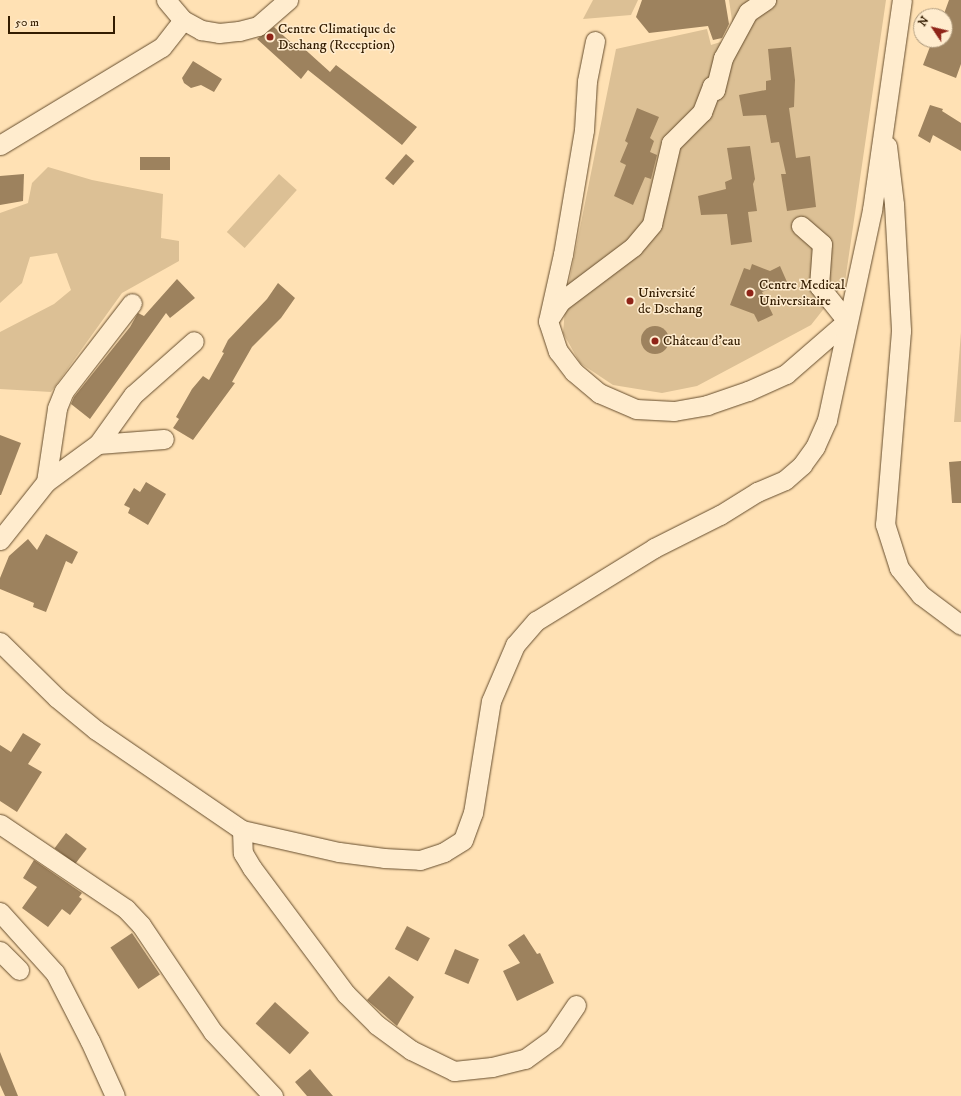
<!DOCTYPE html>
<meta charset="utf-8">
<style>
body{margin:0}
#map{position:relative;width:961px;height:1096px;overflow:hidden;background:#ffe1b4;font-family:"IM FELL DW Pica",serif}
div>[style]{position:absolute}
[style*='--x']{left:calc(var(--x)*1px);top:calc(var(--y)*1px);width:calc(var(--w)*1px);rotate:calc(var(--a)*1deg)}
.green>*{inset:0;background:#dcc095;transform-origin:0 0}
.building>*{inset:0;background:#9d825e;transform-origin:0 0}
.round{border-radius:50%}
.roads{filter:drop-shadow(0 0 1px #664d2d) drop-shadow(0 0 1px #664d2d)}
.minor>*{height:19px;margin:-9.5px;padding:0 9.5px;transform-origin:9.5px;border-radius:9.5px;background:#ffecce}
.dots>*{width:11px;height:11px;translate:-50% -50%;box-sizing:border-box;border:2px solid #ffecce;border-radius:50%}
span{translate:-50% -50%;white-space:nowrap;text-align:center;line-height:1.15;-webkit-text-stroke:3px #ffecce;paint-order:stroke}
.poi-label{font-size:14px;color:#331c00}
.left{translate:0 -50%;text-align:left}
.north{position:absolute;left:913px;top:8px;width:40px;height:40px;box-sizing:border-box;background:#ffecce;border:1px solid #ad997c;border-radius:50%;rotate:305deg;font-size:11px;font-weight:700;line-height:16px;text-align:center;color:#331c00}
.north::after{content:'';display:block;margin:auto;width:14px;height:18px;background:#8f2418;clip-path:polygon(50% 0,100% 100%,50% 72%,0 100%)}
.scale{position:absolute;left:8px;top:16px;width:107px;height:18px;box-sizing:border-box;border:2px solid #331c00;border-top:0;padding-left:5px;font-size:12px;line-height:14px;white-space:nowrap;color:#331c00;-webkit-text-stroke:3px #ffecce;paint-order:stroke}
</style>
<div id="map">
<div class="green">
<div style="clip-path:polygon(593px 0,638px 0,631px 15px,583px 19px)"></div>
<div style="clip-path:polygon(729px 0,886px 0,845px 282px,811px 325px,697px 386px,662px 393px,613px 385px,580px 363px,563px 333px,566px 297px,616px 49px,707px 29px,711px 45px,730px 39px,734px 34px)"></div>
<div style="clip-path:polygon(48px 167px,92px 180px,163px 194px,161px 238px,179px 241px,179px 261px,122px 293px,51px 392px,0 389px,0 332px,54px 304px,71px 290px,57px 253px,30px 257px,22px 283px,0 303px,0 213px,28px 203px,32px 183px)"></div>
<div style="left:279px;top:174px;width:24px;height:78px;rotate:42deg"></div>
<div style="clip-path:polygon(961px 332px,961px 422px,954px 422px)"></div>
</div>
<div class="building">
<div style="clip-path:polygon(642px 0,725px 0,729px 24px,722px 38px,713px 40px,708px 26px,649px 33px,636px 17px)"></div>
<div style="clip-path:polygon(949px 0,961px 0,961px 64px,956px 78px,923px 65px,931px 44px,939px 47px,942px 40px,945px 40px,945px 11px)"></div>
<div style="clip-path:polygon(274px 27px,296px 47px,299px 44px,330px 72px,336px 65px,417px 127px,402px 145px,308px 70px,301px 79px,257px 39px)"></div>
<div style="clip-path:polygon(791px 47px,795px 80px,794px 107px,789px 108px,796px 158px,810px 156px,816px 207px,787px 211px,781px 174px,786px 174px,779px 142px,771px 143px,766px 115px,743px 116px,739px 95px,766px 90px,766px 81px,771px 80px,768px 49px)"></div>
<div style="clip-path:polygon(193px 61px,222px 79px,214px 92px,201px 85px,191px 88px,184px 83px,182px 78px)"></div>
<div style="clip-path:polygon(930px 105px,943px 109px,942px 111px,961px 123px,961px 151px,933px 135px,930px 143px,918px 136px)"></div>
<div style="clip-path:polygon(637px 108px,659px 117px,650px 138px,654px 141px,650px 152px,657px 155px,651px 179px,645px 177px,633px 205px,614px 196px,626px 165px,620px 162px,628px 143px,625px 141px)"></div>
<div style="clip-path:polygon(750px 146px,755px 179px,753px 184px,757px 211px,748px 212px,752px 242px,731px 245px,727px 214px,701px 215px,698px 196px,726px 189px,725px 182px,732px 179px,727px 148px)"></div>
<div style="left:406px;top:154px;width:11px;height:32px;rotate:41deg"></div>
<div style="left:170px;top:157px;width:13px;height:30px;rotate:90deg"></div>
<div style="clip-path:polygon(24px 174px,23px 201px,0 205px,0 176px)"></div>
<div style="clip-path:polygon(752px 264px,770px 271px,780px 266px,787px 282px,762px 292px,773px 315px,758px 322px,754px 314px,730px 305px,744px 268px,750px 270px)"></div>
<div style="clip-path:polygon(177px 279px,195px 298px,170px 318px,166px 313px,90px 419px,71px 404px,74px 397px,130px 327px,138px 313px,144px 316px)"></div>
<div style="clip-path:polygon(278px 283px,295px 298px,281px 318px,252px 347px,232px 382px,235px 383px,193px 440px,173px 428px,179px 419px,176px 417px,192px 389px,203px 376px,209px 380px,224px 353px,222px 352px,228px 340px,267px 299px)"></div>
<div class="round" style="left:641px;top:326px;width:28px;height:28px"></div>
<div style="clip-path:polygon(0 435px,21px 443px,1px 495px,0 495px)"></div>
<div style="clip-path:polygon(961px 461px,961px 503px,952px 503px,949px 462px)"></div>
<div style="clip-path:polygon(146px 482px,166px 494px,148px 525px,128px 513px,130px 508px,124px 505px,134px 488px,140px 492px)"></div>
<div style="clip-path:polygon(46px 534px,78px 552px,72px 564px,66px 561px,46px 612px,33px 607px,34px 603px,0 589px,0 578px,9px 556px,28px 539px,37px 550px)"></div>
<div style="clip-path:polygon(23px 733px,41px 744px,28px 764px,42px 772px,17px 812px,0 801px,0 745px,11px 752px)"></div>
<div style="left:66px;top:833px;width:26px;height:19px;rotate:37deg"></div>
<div style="clip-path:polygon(34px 860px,82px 893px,79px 897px,82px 899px,70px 915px,62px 909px,48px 927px,22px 908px,37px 887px,23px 878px)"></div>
<div style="left:407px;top:926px;width:26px;height:26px;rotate:28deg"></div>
<div style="left:132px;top:933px;width:50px;height:26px;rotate:56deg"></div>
<div style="clip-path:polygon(524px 934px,537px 954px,540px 953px,554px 983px,517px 1001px,503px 971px,520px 963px,508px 945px)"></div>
<div style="left:455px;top:949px;width:26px;height:27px;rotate:23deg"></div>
<div style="clip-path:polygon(389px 976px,414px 997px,397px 1026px,367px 1000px)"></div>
<div style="left:275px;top:1002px;width:46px;height:29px;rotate:42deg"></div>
<div style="clip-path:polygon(0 1052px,18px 1096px,5px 1096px,0 1085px)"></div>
<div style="clip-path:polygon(310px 1069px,314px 1074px,333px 1096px,307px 1096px,295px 1082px)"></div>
</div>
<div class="roads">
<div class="minor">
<div style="--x:166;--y:0;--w:26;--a:50"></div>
<div style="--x:183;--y:20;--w:21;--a:29"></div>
<div style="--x:201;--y:30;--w:18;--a:9"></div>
<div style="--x:219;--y:33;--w:20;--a:-6"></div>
<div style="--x:239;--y:31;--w:20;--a:-15"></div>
<div style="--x:258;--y:26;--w:40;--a:-41"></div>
<div style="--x:595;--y:41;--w:41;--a:101.3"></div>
<div style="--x:587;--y:81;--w:49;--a:93.5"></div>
<div style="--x:584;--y:130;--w:126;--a:99.6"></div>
<div style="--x:563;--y:254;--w:69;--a:102.6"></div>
<div style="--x:548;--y:321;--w:32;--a:72"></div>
<div style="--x:558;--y:351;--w:26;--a:53"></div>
<div style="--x:574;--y:372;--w:33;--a:40"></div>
<div style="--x:599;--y:393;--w:40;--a:23.4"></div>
<div style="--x:636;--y:409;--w:38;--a:3"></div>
<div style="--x:674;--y:411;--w:34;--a:-10"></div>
<div style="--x:707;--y:405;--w:43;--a:-18.9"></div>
<div style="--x:748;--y:391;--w:42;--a:-24.1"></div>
<div style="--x:786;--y:374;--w:81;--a:-41"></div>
<div style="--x:847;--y:321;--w:45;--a:-128.7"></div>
<div style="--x:819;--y:286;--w:42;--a:-85.9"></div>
<div style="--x:822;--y:244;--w:28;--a:-139"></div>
<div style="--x:0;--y:145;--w:189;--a:-31.2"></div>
<div style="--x:162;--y:47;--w:34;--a:-52"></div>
<div style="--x:887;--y:146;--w:58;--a:83.1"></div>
<div style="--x:894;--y:204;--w:127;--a:86.8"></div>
<div style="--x:901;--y:331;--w:194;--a:94.7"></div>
<div style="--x:885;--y:524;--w:46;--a:72.3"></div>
<div style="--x:899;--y:568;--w:35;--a:51"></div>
<div style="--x:921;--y:595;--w:50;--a:36.9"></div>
<div style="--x:551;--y:316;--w:17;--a:-57"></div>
<div style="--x:560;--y:302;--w:91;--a:-37"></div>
<div style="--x:633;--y:247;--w:30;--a:-50"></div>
<div style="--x:652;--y:224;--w:83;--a:-76.8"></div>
<div style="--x:671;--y:143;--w:44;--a:-45"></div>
<div style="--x:702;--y:112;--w:28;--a:-69"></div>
<div style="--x:712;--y:86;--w:5;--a:53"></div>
<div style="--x:715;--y:90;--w:33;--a:-76"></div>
<div style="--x:723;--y:58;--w:52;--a:-61.5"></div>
<div style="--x:748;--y:12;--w:22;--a:-34"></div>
<div style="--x:98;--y:444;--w:66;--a:-4.3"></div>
<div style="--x:46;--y:482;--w:64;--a:-36.2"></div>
<div style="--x:98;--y:444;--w:60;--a:-54.5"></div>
<div style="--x:133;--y:395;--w:81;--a:-41.5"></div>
<div style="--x:0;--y:540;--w:74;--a:-51.6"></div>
<div style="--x:46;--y:482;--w:75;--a:-81.5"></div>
<div style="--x:57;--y:408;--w:18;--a:-68"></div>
<div style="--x:64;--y:391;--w:111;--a:-52.3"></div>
<div style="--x:0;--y:642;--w:80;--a:44.5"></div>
<div style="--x:57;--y:698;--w:50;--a:39.4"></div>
<div style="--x:96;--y:730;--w:177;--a:34.4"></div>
<div style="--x:242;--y:830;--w:99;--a:12.8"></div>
<div style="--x:339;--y:852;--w:45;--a:7.6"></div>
<div style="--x:384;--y:858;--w:36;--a:3"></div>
<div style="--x:420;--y:860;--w:25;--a:-18"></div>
<div style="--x:444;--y:852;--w:22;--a:-32"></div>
<div style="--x:463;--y:840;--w:29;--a:-70"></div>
<div style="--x:473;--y:813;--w:113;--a:-80.9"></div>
<div style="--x:491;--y:701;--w:61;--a:-66.8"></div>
<div style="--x:515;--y:645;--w:32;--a:-49"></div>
<div style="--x:536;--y:621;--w:139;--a:-31.7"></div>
<div style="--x:654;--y:548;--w:74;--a:-26.6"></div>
<div style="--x:720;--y:515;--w:44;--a:-31.9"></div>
<div style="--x:757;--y:492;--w:30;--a:-23"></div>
<div style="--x:785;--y:480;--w:23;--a:-41"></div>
<div style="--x:802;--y:465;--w:22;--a:-54"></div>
<div style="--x:815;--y:447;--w:30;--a:-66"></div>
<div style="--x:827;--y:420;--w:215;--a:-77.9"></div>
<div style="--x:872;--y:210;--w:212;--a:-81.9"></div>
<div style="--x:0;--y:824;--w:152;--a:34"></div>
<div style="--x:126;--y:909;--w:22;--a:47"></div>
<div style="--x:141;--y:925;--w:129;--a:56.1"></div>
<div style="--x:213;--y:1032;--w:88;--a:46.8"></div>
<div style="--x:242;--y:830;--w:23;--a:88"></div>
<div style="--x:243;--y:853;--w:17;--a:59"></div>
<div style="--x:252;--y:868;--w:157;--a:53.3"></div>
<div style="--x:346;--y:994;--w:44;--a:45"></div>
<div style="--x:377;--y:1025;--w:42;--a:36.3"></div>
<div style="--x:411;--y:1050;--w:48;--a:26"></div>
<div style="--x:454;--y:1071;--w:38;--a:-6"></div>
<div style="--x:492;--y:1067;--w:34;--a:-14"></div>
<div style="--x:525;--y:1059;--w:34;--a:-36"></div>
<div style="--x:553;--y:1039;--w:41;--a:-55.9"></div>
<div style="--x:0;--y:912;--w:82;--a:48"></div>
<div style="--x:55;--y:973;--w:76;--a:62.8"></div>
<div style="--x:90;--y:1041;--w:60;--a:65.6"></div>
<div style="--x:0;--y:951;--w:27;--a:45"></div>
</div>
</div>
<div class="dots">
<div style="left:270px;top:37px;background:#8f2418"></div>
<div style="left:750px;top:293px;background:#8f2418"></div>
<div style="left:630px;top:301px;background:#8f2418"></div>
<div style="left:655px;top:341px;background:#8f2418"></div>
</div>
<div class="poi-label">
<span class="left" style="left:278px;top:37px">Centre Climatique de<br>Dschang (Reception)</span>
<span class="left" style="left:759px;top:293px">Centre Medical<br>Universitaire</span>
<span class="left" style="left:638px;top:301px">Université<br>de Dschang</span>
<span class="left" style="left:663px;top:341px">Château d'eau</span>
</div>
<div class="north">N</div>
<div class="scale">50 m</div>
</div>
